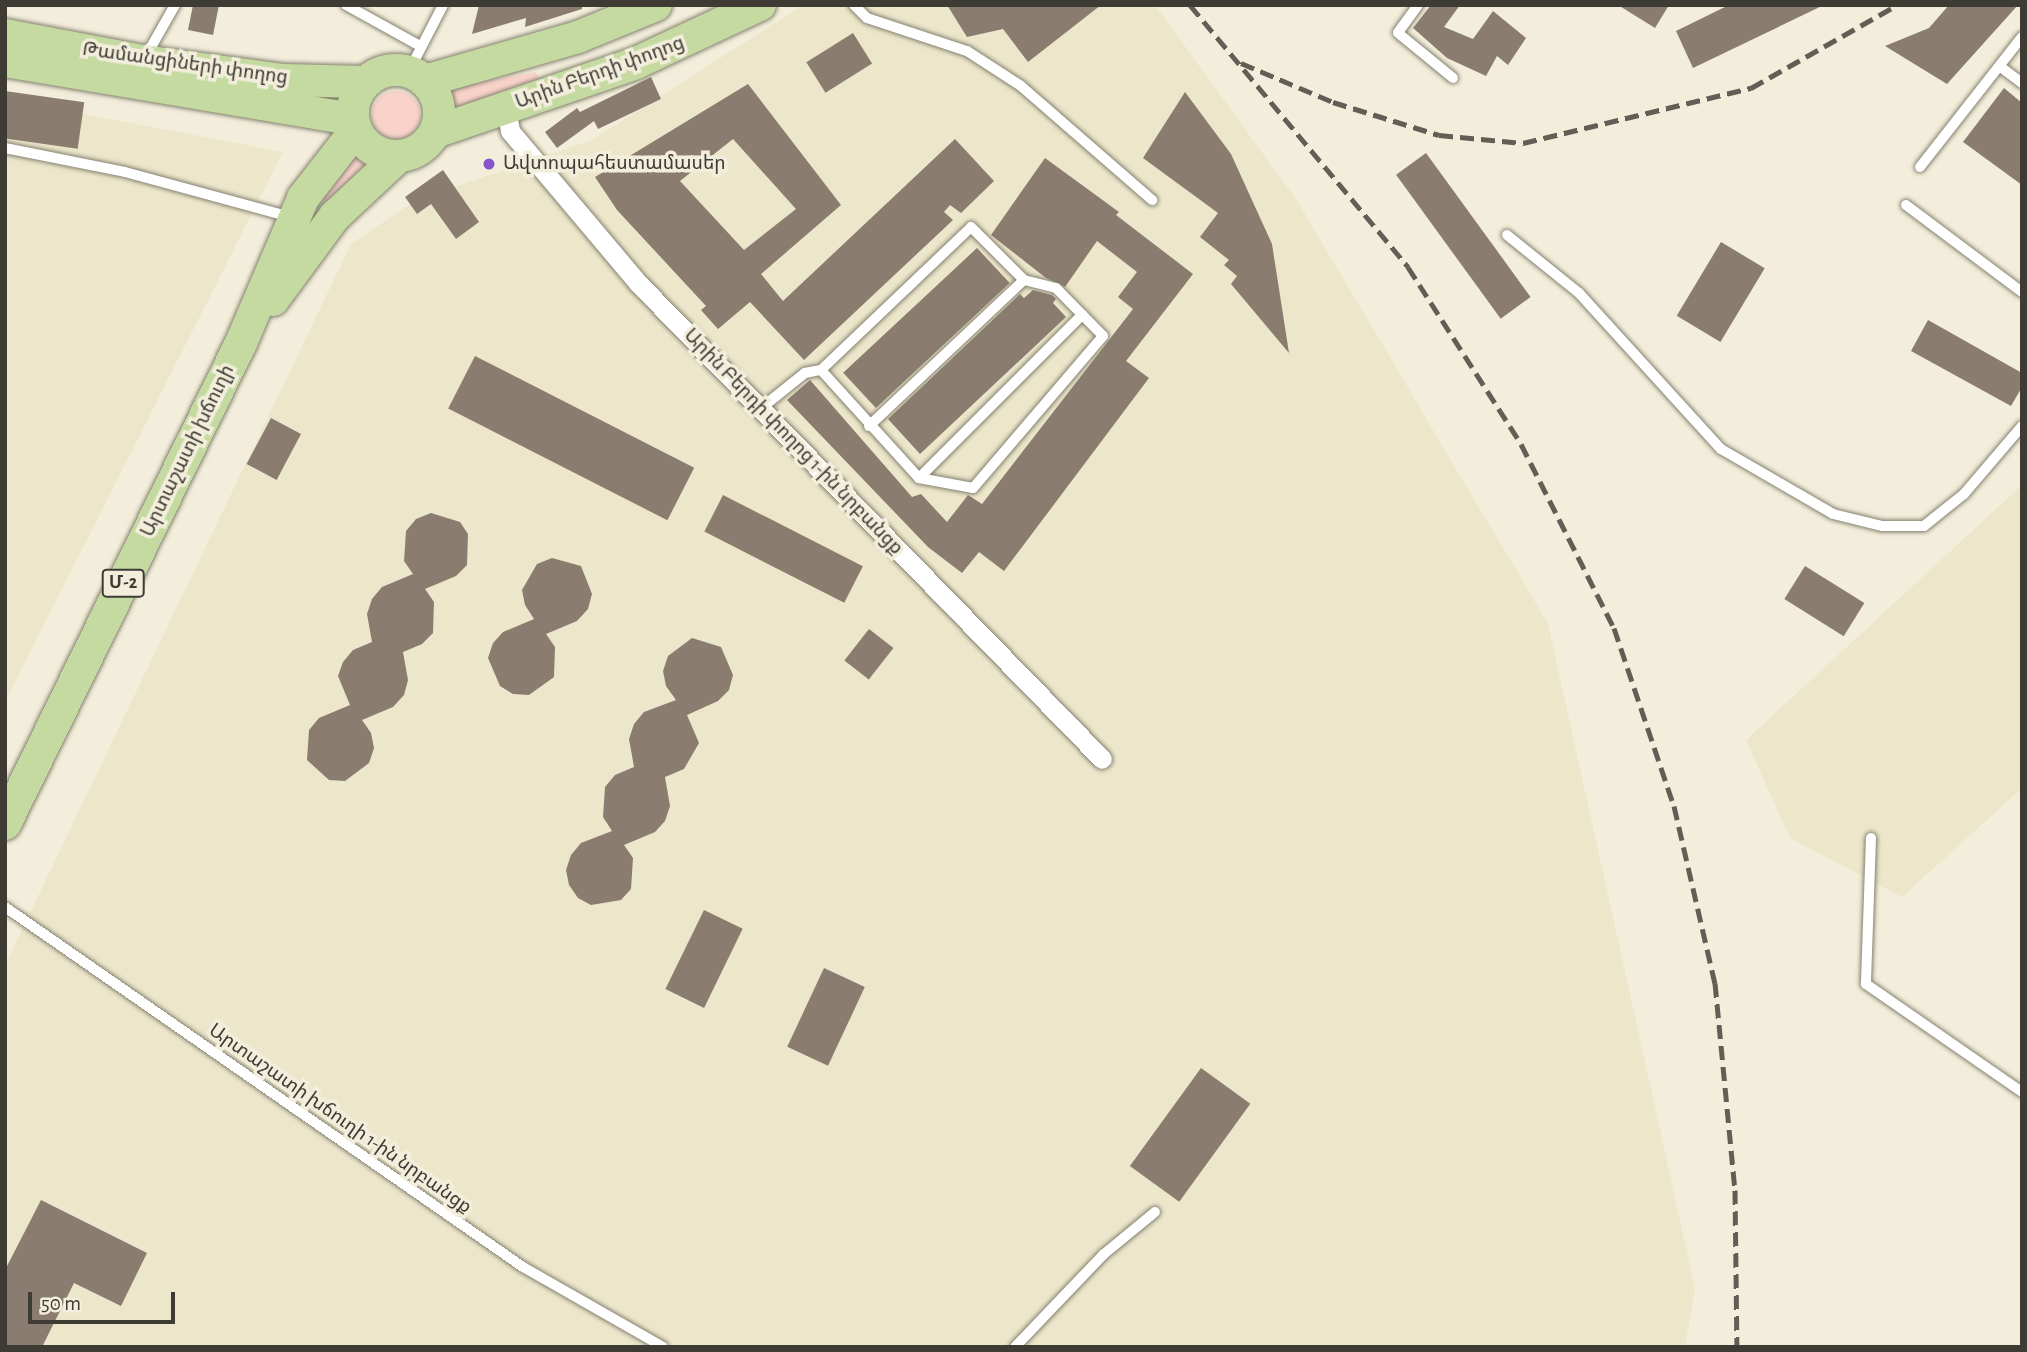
<!DOCTYPE html>
<meta charset="utf-8">
<style>
body{margin:0}
#map{position:relative;width:2027px;height:1352px;overflow:hidden;background:#f3eedb;font-family:"Alegreya Sans","Noto Sans Armenian",sans-serif}
div>[style]{position:absolute}
[style*='--x']{left:calc(var(--x)*1px);top:calc(var(--y)*1px);width:calc(var(--w)*1px);rotate:calc(var(--a)*1deg)}
.built>*{inset:0;background:#ece6cb}
.green>*{inset:0;background:#f9d2ca}
.round{border-radius:50%}
.building>*{inset:0;background:#8a7c6f;transform-origin:0 0}
.roads{filter:drop-shadow(0 0 2px #858170) drop-shadow(0 0 2px #858170)}
.lane>*{height:10px;margin:-5px;padding:0 5px;transform-origin:5px;border-radius:5px;background:#fff}
.street>*{height:19px;margin:-9.5px;padding:0 9.5px;transform-origin:9.5px;border-radius:9.5px;background:#fff}
.primary>*{height:32px;margin:-16px;padding:0 16px;transform-origin:16px;border-radius:16px;background:#c4daa1}
.primary>.ring{margin:-16px;padding:0;box-sizing:content-box;background:none;border:32px solid #c4daa1;border-radius:50%}
.rail>*{height:5px;margin-top:-2.5px;transform-origin:0;background:repeating-linear-gradient(90deg,#615f55 0 14px,transparent 0 21px)}
.dots>*{width:19px;height:19px;translate:-50% -50%;box-sizing:border-box;border:4px solid #f3eedb;border-radius:50%}
span{translate:-50% -50%;white-space:nowrap;text-align:center;line-height:1.15;-webkit-text-stroke:7px #f3eedb;paint-order:stroke}
.shield-label span{padding:2px 5px;background:#f3eedb;border:2px solid;border-radius:5px;-webkit-text-stroke-width:0}
.shield-label{font-size:18px;color:#3d3b34;font-weight:700}
.street-label{font-size:19px;color:#3d3b34}
.poi-label{font-size:19px;color:#3d3b34}
.left{translate:0 -50%;text-align:left}
.frame{position:absolute;inset:0;border:7px solid #3d3b34;pointer-events:none}
.scale{position:absolute;left:28px;top:1292px;width:147px;height:32px;box-sizing:border-box;border:4px solid #3d3b34;border-top:0;padding-left:9px;font-size:21px;line-height:24px;white-space:nowrap;color:#3d3b34;-webkit-text-stroke:5px #f3eedb;paint-order:stroke}
</style>
<div id="map">
<div class="built">
<div style="clip-path:polygon(803px 5px,1155px 5px,1298px 202px,1548px 624px,1695px 1288px,1685px 1347px,5px 1347px,5px 965px,351px 244px,416px 200px,592px 140px)"></div>
<div style="clip-path:polygon(5px 99px,283px 152px,5px 702px)"></div>
<div style="clip-path:polygon(2022px 485px,2022px 788px,1902px 897px,1790px 838px,1746px 740px)"></div>
</div>
<div class="green">
<div style="clip-path:polygon(536px 72px,539px 81px,456px 115px,449px 88px)"></div>
<div class="round" style="left:372px;top:91px;width:48px;height:48px"></div>
<div style="clip-path:polygon(349px 151px,372px 167px,334px 205px,317px 196px)"></div>
</div>
<div class="building">
<div style="clip-path:polygon(193px 5px,219px 5px,213px 35px,188px 30px)"></div>
<div style="clip-path:polygon(479px 5px,582px 5px,582px 9px,525px 27px,526px 18px,472px 34px)"></div>
<div style="clip-path:polygon(947px 5px,1101px 5px,1028px 62px,1003px 29px,967px 37px)"></div>
<div style="clip-path:polygon(1431px 5px,1460px 5px,1444px 27px,1473px 39px,1493px 11px,1526px 38px,1508px 65px,1497px 56px,1486px 76px,1447px 58px,1413px 28px)"></div>
<div style="clip-path:polygon(1618px 5px,1669px 5px,1655px 28px)"></div>
<div style="clip-path:polygon(1729px 5px,1824px 5px,1693px 68px,1676px 31px)"></div>
<div style="clip-path:polygon(1949px 5px,2018px 5px,1947px 84px,1885px 46px,1929px 28px)"></div>
<div style="left:853px;top:33px;width:36px;height:55px;rotate:58deg"></div>
<div style="clip-path:polygon(651px 77px,661px 99px,598px 129px,594px 121px,557px 148px,545px 132px,577px 108px,580px 112px)"></div>
<div style="clip-path:polygon(evenodd,748px 84px,841px 205px,761px 274px,783px 301px,955px 139px,994px 181px,961px 213px,950px 205px,944px 212px,953px 220px,804px 360px,750px 302px,718px 329px,701px 310px,706px 306px,617px 210px,595px 177px,748px 84px,733px 139px,796px 209px,744px 250px,680px 181px,733px 139px)"></div>
<div style="clip-path:polygon(2004px 88px,2022px 103px,2022px 185px,1963px 142px)"></div>
<div style="left:5px;top:91px;width:80px;height:47px;rotate:8deg"></div>
<div style="clip-path:polygon(1185px 92px,1231px 154px,1272px 244px,1289px 353px,1231px 284px,1237px 276px,1224px 265px,1229px 260px,1200px 237px,1218px 213px,1143px 158px)"></div>
<div style="left:1426px;top:153px;width:178px;height:37px;rotate:54deg"></div>
<div style="clip-path:polygon(1045px 158px,1119px 212px,1116px 215px,1193px 274px,1126px 361px,1149px 378px,1004px 571px,979px 552px,962px 573px,928px 547px,787px 400px,810px 380px,912px 497px,921px 494px,947px 522px,968px 495px,982px 504px,1133px 309px,1118px 297px,1137px 272px,1097px 241px,1065px 287px,1046px 278px,991px 235px)"></div>
<div style="clip-path:polygon(443px 170px,479px 222px,456px 239px,431px 204px,417px 214px,405px 197px)"></div>
<div style="left:1721px;top:242px;width:51px;height:86px;rotate:31deg"></div>
<div style="left:977px;top:248px;width:48px;height:183px;rotate:47deg"></div>
<div style="clip-path:polygon(1033px 290px,1052px 295px,1056px 299px,1053px 303px,1066px 317px,920px 454px,888px 419px,1020px 294px,1024px 298px)"></div>
<div style="clip-path:polygon(1928px 320px,2022px 373px,2022px 387px,2011px 406px,1911px 351px)"></div>
<div style="left:475px;top:356px;width:246px;height:59px;rotate:27deg"></div>
<div style="left:271px;top:418px;width:34px;height:52px;rotate:28deg"></div>
<div style="left:723px;top:495px;width:157px;height:41px;rotate:27deg"></div>
<div style="clip-path:polygon(431px 513px,460px 522px,468px 534px,467px 565px,456px 576px,425px 589px,434px 602px,433px 633px,422px 644px,403px 652px,408px 680px,404px 695px,393px 707px,362px 720px,371px 733px,374px 748px,369px 763px,345px 781px,329px 780px,307px 760px,309px 730px,319px 718px,350px 705px,338px 676px,343px 662px,353px 650px,372px 642px,367px 614px,372px 599px,382px 587px,413px 574px,404px 561px,406px 531px,416px 519px)"></div>
<div style="clip-path:polygon(552px 558px,581px 566px,592px 594px,588px 609px,577px 621px,546px 634px,555px 647px,554px 677px,529px 695px,513px 694px,500px 686px,488px 658px,493px 643px,503px 632px,534px 619px,525px 605px,522px 590px,537px 564px)"></div>
<div style="left:1805px;top:566px;width:70px;height:39px;rotate:32deg"></div>
<div style="left:869px;top:629px;width:31px;height:40px;rotate:38deg"></div>
<div style="clip-path:polygon(692px 638px,721px 647px,733px 675px,729px 690px,718px 701px,687px 715px,699px 743px,684px 769px,665px 777px,670px 806px,665px 821px,655px 832px,624px 845px,633px 858px,631px 889px,621px 900px,591px 905px,578px 898px,569px 885px,566px 870px,571px 855px,581px 843px,612px 831px,603px 817px,605px 787px,615px 775px,634px 767px,629px 739px,634px 724px,644px 712px,676px 700px,666px 686px,663px 671px,668px 656px)"></div>
<div style="left:704px;top:910px;width:43px;height:88px;rotate:26deg"></div>
<div style="left:824px;top:968px;width:45px;height:87px;rotate:25deg"></div>
<div style="left:1201px;top:1068px;width:61px;height:121px;rotate:36deg"></div>
<div style="clip-path:polygon(41px 1200px,147px 1253px,121px 1306px,74px 1283px,42px 1347px,5px 1347px,5px 1270px)"></div>
</div>
<div class="roads">
<div class="lane">
<div style="--x:346;--y:5;--w:85;--a:29"></div>
<div style="--x:854;--y:5;--w:18;--a:45"></div>
<div style="--x:867;--y:18;--w:105;--a:18.3"></div>
<div style="--x:967;--y:51;--w:64;--a:32.9"></div>
<div style="--x:1021;--y:86;--w:174;--a:41"></div>
<div style="--x:1418;--y:5;--w:34;--a:126"></div>
<div style="--x:1398;--y:33;--w:71;--a:39.3"></div>
<div style="--x:146;--y:56;--w:59;--a:-60.4"></div>
<div style="--x:2002;--y:68;--w:25;--a:37"></div>
<div style="--x:409;--y:71;--w:74;--a:-62.7"></div>
<div style="--x:5;--y:148;--w:122;--a:11.3"></div>
<div style="--x:125;--y:172;--w:172;--a:15.2"></div>
<div style="--x:1920;--y:167;--w:165;--a:-51.9"></div>
<div style="--x:1906;--y:205;--w:145;--a:36.9"></div>
<div style="--x:1507;--y:235;--w:92;--a:38.9"></div>
<div style="--x:1579;--y:293;--w:211;--a:47.7"></div>
<div style="--x:1721;--y:449;--w:129;--a:30.1"></div>
<div style="--x:1833;--y:514;--w:50;--a:13.8"></div>
<div style="--x:1882;--y:526;--w:42;--a:0"></div>
<div style="--x:1924;--y:526;--w:51;--a:-38.7"></div>
<div style="--x:1964;--y:494;--w:89;--a:-49.5"></div>
<div style="--x:821;--y:370;--w:146;--a:47.8"></div>
<div style="--x:919;--y:478;--w:231;--a:-45"></div>
<div style="--x:760;--y:409;--w:58;--a:-38.7"></div>
<div style="--x:805;--y:373;--w:16;--a:-11"></div>
<div style="--x:821;--y:370;--w:207;--a:-43.6"></div>
<div style="--x:971;--y:227;--w:75;--a:45"></div>
<div style="--x:1024;--y:280;--w:33;--a:14"></div>
<div style="--x:1056;--y:288;--w:67;--a:45.6"></div>
<div style="--x:1103;--y:336;--w:200;--a:130.5"></div>
<div style="--x:973;--y:488;--w:55;--a:-169.5"></div>
<div style="--x:869;--y:426;--w:213;--a:-43.3"></div>
<div style="--x:1871;--y:838;--w:146;--a:92"></div>
<div style="--x:1866;--y:984;--w:190;--a:34.7"></div>
<div style="--x:5;--y:907;--w:631;--a:34.8"></div>
<div style="--x:523;--y:1267;--w:161;--a:29.7"></div>
<div style="--x:1015;--y:1347;--w:129;--a:-46.3"></div>
<div style="--x:1104;--y:1254;--w:66;--a:-39.5"></div>
</div>
<div class="street">
<div style="--x:506;--y:108;--w:23;--a:80"></div>
<div style="--x:510;--y:131;--w:200;--a:49.9"></div>
<div style="--x:639;--y:284;--w:663;--a:45.73"></div>
</div>
<div class="primary">
<div style="--x:5;--y:35;--w:140;--a:10.7"></div>
<div style="--x:143;--y:61;--w:142;--a:7.7"></div>
<div style="--x:284;--y:80;--w:81;--a:1.4"></div>
<div style="--x:5;--y:61;--w:352;--a:9.5"></div>
<div class="ring" style="left:353px;top:70px;width:54px;height:54px"></div>
<div style="--x:425;--y:81;--w:159;--a:-16"></div>
<div style="--x:578;--y:37;--w:84;--a:-22.3"></div>
<div style="--x:435;--y:132;--w:213;--a:-18.9"></div>
<div style="--x:636;--y:63;--w:137;--a:-25.1"></div>
<div style="--x:273;--y:300;--w:104;--a:-53.6"></div>
<div style="--x:335;--y:216;--w:86;--a:-43.1"></div>
<div style="--x:5;--y:824;--w:536;--a:-63.87"></div>
<div style="--x:241;--y:343;--w:158;--a:-66.8"></div>
<div style="--x:303;--y:198;--w:86;--a:-52.1"></div>
</div>
</div>
<div class="rail">
<div style="--x:1190;--y:5;--w:341;--a:50.2"></div>
<div style="--x:1408;--y:267;--w:210;--a:57.4"></div>
<div style="--x:1521;--y:444;--w:206;--a:63.2"></div>
<div style="--x:1614;--y:628;--w:188;--a:71.4"></div>
<div style="--x:1674;--y:806;--w:182;--a:77"></div>
<div style="--x:1715;--y:983;--w:208;--a:84.5"></div>
<div style="--x:1735;--y:1190;--w:157;--a:89.3"></div>
<div style="--x:1241;--y:63;--w:100;--a:23"></div>
<div style="--x:1333;--y:102;--w:111;--a:17.3"></div>
<div style="--x:1439;--y:135;--w:84;--a:5.4"></div>
<div style="--x:1523;--y:143;--w:235;--a:-13.6"></div>
<div style="--x:1751;--y:88;--w:168;--a:-29.6"></div>
</div>
<div class="dots">
<div style="left:489px;top:164px;background:#8754cc"></div>
</div>
<div class="shield-label">
<span style="left:123px;top:583px">Մ-2</span>
</div>
<div class="street-label">
<span style="left:185px;top:64px;rotate:8deg">Թամանցիների փողոց</span>
<span style="left:600px;top:73px;rotate:-20deg">Արին Բերդի փողոց</span>
<span style="left:793px;top:442px;rotate:46deg">Արին Բերդի փողոց 1-ին նրբանցք</span>
<span style="left:188px;top:451px;rotate:-64deg">Արտաշատի խճուղի</span>
<span style="left:340px;top:1119px;rotate:35deg">Արտաշատի խճուղի 1-ին նրբանցք</span>
</div>
<div class="poi-label">
<span class="left" style="left:503px;top:164px">Ավտոպահեստամասեր</span>
</div>
<div class="frame"></div>
<div class="scale">50 m</div>
</div>
